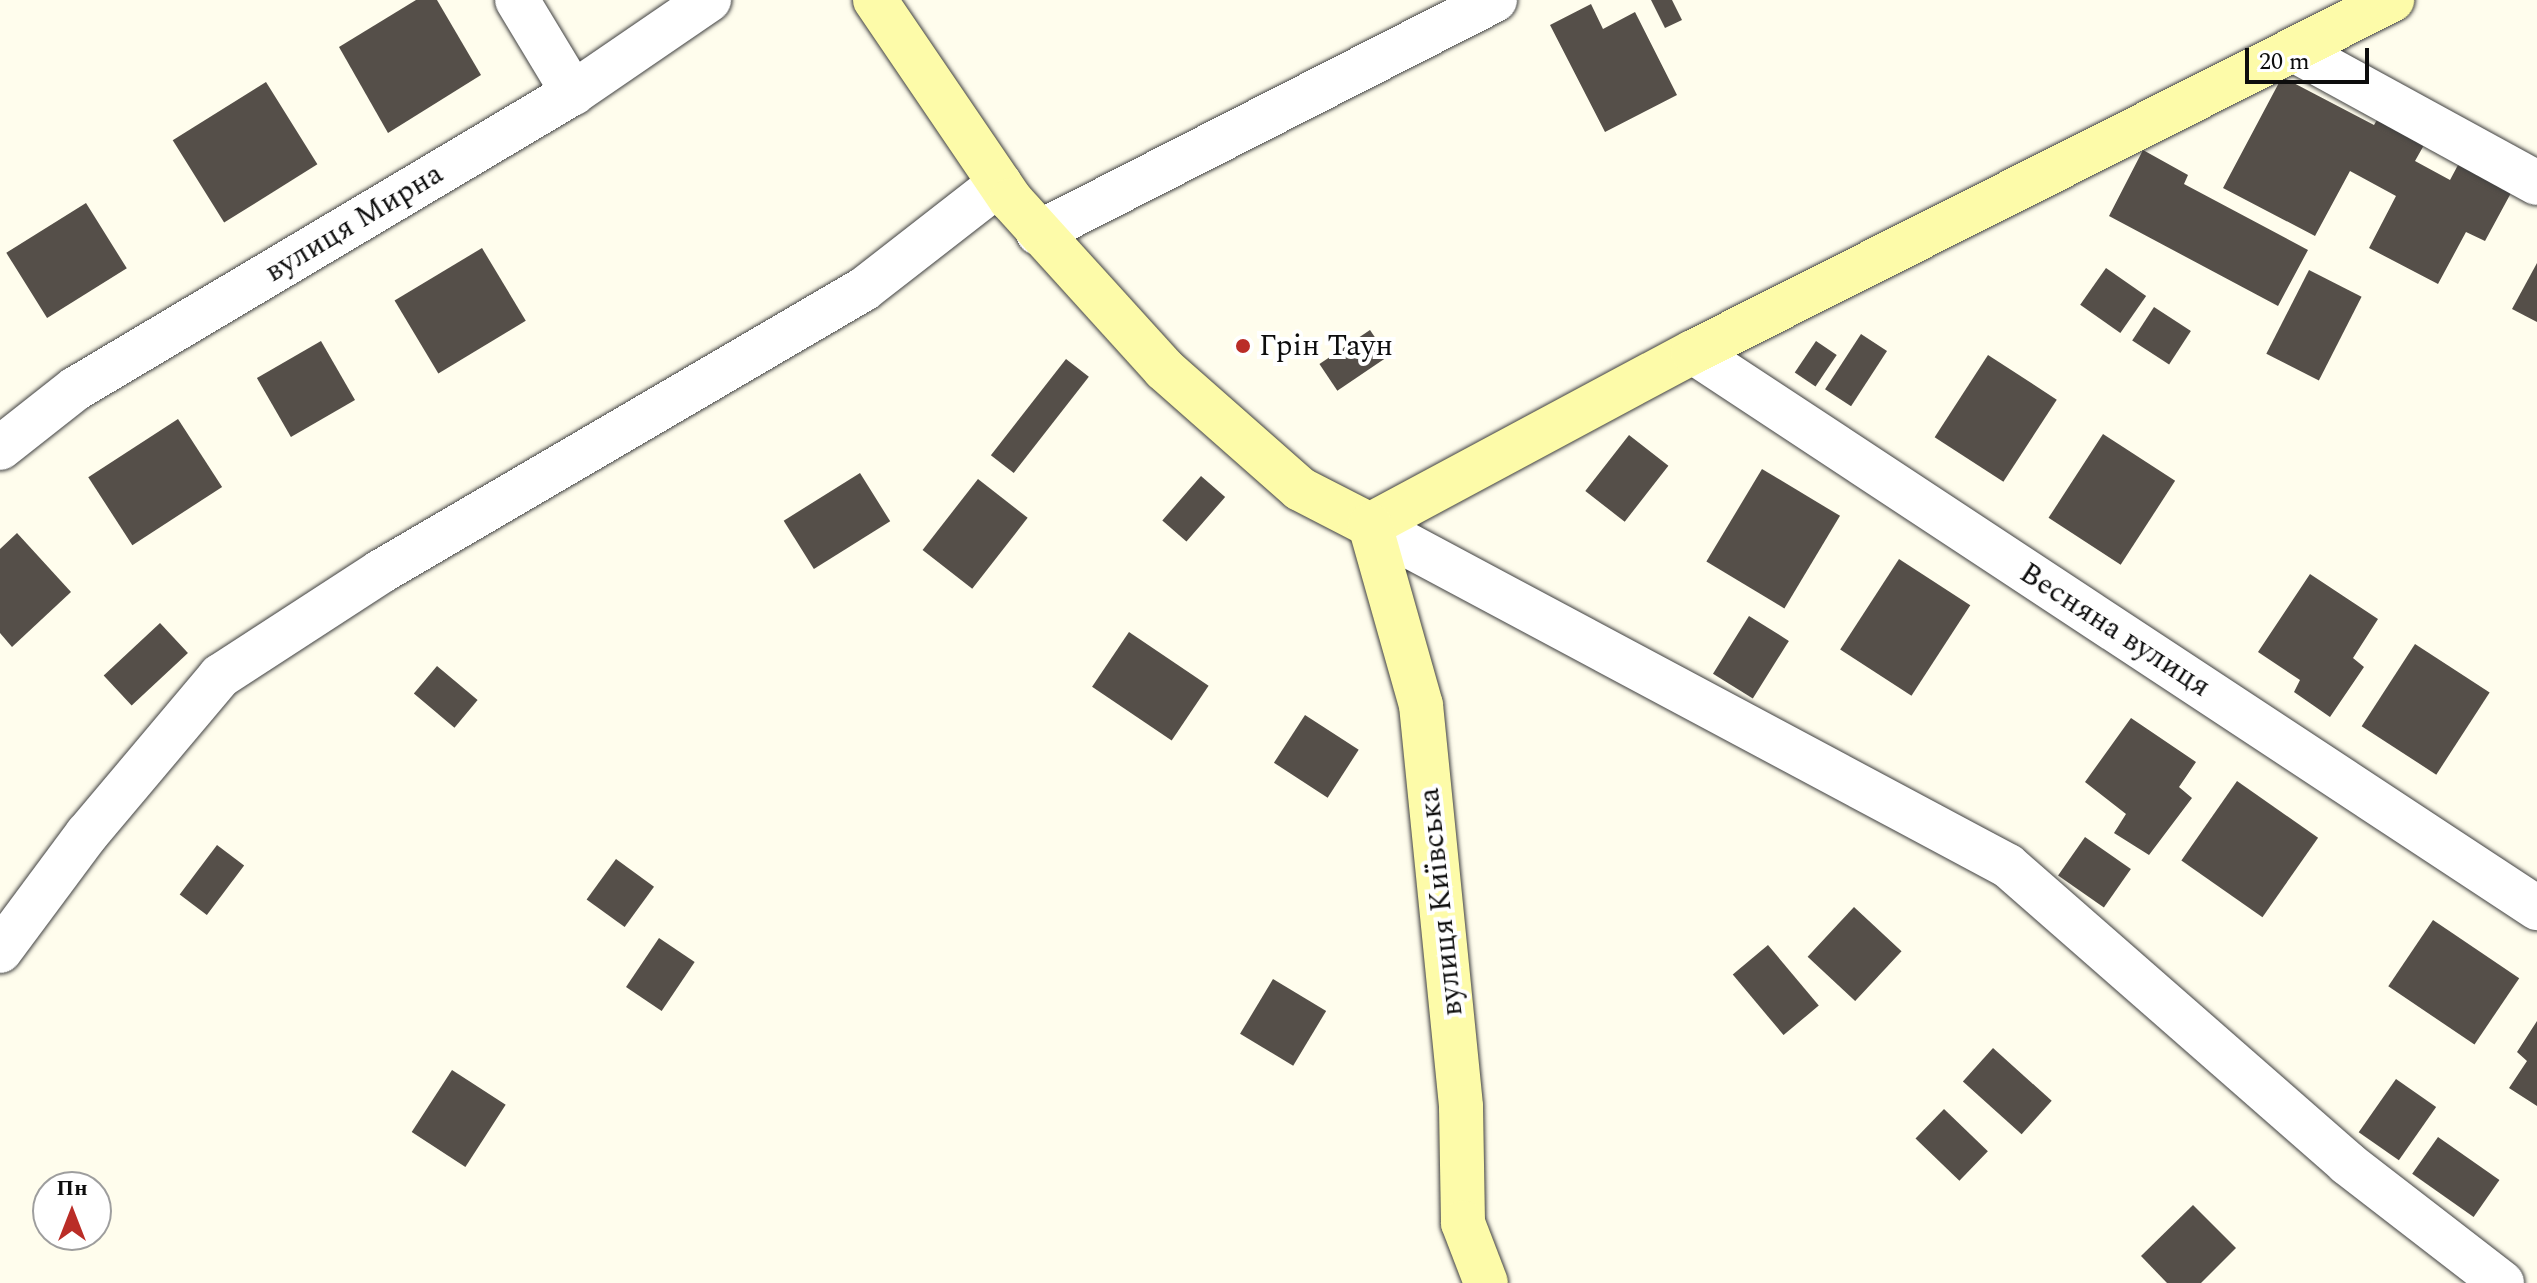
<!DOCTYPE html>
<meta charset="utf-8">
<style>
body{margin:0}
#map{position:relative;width:2537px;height:1283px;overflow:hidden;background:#fffded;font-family:Spectral,serif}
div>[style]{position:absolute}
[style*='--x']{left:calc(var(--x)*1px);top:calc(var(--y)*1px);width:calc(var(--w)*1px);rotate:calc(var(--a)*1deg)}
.building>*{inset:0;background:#554f49;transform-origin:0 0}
.roads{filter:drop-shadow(0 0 2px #404040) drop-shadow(0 0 2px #404040)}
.street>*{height:44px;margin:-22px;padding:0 22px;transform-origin:22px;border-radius:22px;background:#fff}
.secondary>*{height:44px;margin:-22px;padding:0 22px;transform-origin:22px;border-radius:22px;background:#fdfba9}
.dots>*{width:22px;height:22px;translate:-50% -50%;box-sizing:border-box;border:4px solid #fff;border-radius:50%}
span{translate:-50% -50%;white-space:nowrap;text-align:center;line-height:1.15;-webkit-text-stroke:8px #fff;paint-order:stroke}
.street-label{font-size:30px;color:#0d0d0d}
.poi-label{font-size:30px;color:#0d0d0d}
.left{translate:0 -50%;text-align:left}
.north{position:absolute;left:32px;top:1171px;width:80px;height:80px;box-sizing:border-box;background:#fff;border:2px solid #9e9e9e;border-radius:50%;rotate:0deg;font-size:22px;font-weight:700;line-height:32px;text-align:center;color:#0d0d0d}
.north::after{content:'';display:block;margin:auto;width:28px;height:36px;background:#ba2d27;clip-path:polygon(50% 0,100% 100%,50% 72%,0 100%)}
.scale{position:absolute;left:2245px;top:48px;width:124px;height:36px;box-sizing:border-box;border:4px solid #0d0d0d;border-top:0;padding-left:10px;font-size:24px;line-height:28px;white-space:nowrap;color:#0d0d0d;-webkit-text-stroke:6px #fff;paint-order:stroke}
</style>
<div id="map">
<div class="building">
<div style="clip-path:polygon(416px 0,437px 0,481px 75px,388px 133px,339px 47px)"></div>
<div style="clip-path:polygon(1651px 0,1672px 0,1682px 20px,1665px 28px)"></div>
<div style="clip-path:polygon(1591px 4px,1603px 29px,1635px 12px,1677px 95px,1605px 132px,1550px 25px)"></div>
<div style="clip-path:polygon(2282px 77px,2374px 125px,2381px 113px,2428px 138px,2415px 161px,2450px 180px,2465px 152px,2518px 180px,2485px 241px,2466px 232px,2438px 284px,2369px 248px,2396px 196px,2350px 171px,2315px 236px,2223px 188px)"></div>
<div style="left:266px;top:82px;width:97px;height:110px;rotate:58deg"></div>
<div style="clip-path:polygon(2143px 150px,2188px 175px,2184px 184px,2308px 250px,2278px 306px,2109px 216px)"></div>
<div style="left:86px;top:203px;width:77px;height:94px;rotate:58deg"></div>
<div style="left:482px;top:248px;width:85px;height:102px;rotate:59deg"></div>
<div style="clip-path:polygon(2537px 263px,2537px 322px,2512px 309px)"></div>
<div style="left:2106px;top:268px;width:49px;height:45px;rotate:35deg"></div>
<div style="left:2309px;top:270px;width:59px;height:94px;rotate:27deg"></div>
<div style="left:2154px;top:307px;width:44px;height:40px;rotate:33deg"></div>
<div style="left:1370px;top:330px;width:32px;height:61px;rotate:56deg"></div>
<div style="left:1861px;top:334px;width:31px;height:66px;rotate:33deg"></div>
<div style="left:321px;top:341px;width:68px;height:74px;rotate:60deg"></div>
<div style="left:1816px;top:341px;width:25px;height:38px;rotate:34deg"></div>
<div style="left:1988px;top:355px;width:82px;height:98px;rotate:33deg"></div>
<div style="left:1066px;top:359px;width:29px;height:122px;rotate:38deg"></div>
<div style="left:178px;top:419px;width:81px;height:107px;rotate:57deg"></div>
<div style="left:2103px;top:434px;width:86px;height:100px;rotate:33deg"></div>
<div style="left:1629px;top:435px;width:50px;height:71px;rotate:38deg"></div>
<div style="left:1762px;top:469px;width:91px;height:108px;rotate:31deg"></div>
<div style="left:860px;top:473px;width:57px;height:90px;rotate:58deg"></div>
<div style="left:1201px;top:476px;width:32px;height:59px;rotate:41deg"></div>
<div style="left:978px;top:479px;width:63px;height:90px;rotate:38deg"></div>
<div style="clip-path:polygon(17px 533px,71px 592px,12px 647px,0 633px,0 549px)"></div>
<div style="left:1899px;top:559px;width:85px;height:108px;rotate:33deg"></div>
<div style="clip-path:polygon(2310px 574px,2378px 619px,2353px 658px,2364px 667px,2330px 717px,2294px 692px,2300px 680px,2258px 652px)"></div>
<div style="left:1749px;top:616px;width:47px;height:68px;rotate:32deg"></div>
<div style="left:160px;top:623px;width:41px;height:77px;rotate:47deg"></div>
<div style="left:1129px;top:632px;width:96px;height:66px;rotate:34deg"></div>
<div style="left:2415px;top:644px;width:89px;height:98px;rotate:33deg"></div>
<div style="left:437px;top:666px;width:53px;height:36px;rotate:40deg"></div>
<div style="left:1305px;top:715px;width:64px;height:57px;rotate:33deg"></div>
<div style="clip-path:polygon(2131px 718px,2196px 762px,2179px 787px,2192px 798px,2149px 855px,2114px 833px,2126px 814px,2085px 782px)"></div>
<div style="left:2237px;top:781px;width:99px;height:97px;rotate:35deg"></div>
<div style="left:2085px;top:837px;width:56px;height:47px;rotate:35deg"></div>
<div style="left:217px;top:845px;width:34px;height:62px;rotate:37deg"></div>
<div style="left:616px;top:859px;width:47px;height:50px;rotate:36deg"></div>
<div style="left:1854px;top:907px;width:65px;height:68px;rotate:43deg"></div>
<div style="left:2433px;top:920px;width:104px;height:80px;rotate:34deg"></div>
<div style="left:659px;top:938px;width:43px;height:59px;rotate:34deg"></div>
<div style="left:1768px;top:945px;width:79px;height:46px;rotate:50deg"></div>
<div style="left:1273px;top:979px;width:62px;height:64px;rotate:31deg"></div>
<div style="clip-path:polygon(2537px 1021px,2537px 1106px,2509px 1088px,2527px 1061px,2517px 1052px)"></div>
<div style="left:1993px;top:1048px;width:79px;height:45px;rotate:42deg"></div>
<div style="left:452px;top:1070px;width:64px;height:74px;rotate:33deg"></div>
<div style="left:2396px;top:1079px;width:49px;height:65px;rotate:35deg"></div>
<div style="left:1944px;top:1109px;width:61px;height:41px;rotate:44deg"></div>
<div style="left:2438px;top:1137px;width:75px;height:45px;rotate:35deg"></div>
<div style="clip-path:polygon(2193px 1205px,2236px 1248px,2201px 1283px,2167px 1283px,2141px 1256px)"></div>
</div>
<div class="roads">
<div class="street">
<div style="--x:517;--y:0;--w:109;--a:58.9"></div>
<div style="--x:2294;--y:50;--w:277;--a:28.7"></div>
<div style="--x:1038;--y:233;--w:513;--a:-27.01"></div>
<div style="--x:1693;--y:352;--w:1011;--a:33.38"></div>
<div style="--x:0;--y:448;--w:95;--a:-38.2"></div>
<div style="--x:75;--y:389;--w:579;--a:-30.73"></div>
<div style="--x:573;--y:93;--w:165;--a:-34.4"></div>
<div style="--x:1370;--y:525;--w:723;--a:28.12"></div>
<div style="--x:2008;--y:866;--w:451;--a:41.2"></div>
<div style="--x:2347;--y:1163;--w:196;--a:37.7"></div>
<div style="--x:0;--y:951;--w:146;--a:-53.4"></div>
<div style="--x:87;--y:834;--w:207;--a:-49.9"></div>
<div style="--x:220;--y:676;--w:191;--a:-33"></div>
<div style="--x:380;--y:572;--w:561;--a:-30.32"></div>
<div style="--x:864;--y:289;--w:172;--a:-37.9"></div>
</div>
<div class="secondary">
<div style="--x:875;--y:0;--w:242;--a:55.8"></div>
<div style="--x:1011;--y:200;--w:228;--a:47.8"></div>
<div style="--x:1164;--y:369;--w:181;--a:41.4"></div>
<div style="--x:1300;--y:489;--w:79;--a:27.2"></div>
<div style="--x:1370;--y:525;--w:366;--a:-28.2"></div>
<div style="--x:1693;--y:352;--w:783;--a:-26.73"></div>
<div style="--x:1370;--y:525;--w:187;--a:74.2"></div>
<div style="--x:1421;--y:705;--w:404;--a:84.3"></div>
<div style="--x:1461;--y:1107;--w:116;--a:89"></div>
<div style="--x:1463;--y:1223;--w:64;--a:69"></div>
</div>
</div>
<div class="dots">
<div style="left:1243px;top:346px;background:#ba2d27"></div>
</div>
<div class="street-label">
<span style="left:354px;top:223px;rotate:-31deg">вулиця Мирна</span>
<span style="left:2115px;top:630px;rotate:33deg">Весняна вулиця</span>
<span style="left:1441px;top:902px;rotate:-96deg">вулиця Київська</span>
</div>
<div class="poi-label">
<span class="left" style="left:1259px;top:346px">Грін Таун</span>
</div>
<div class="north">Пн</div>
<div class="scale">20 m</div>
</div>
